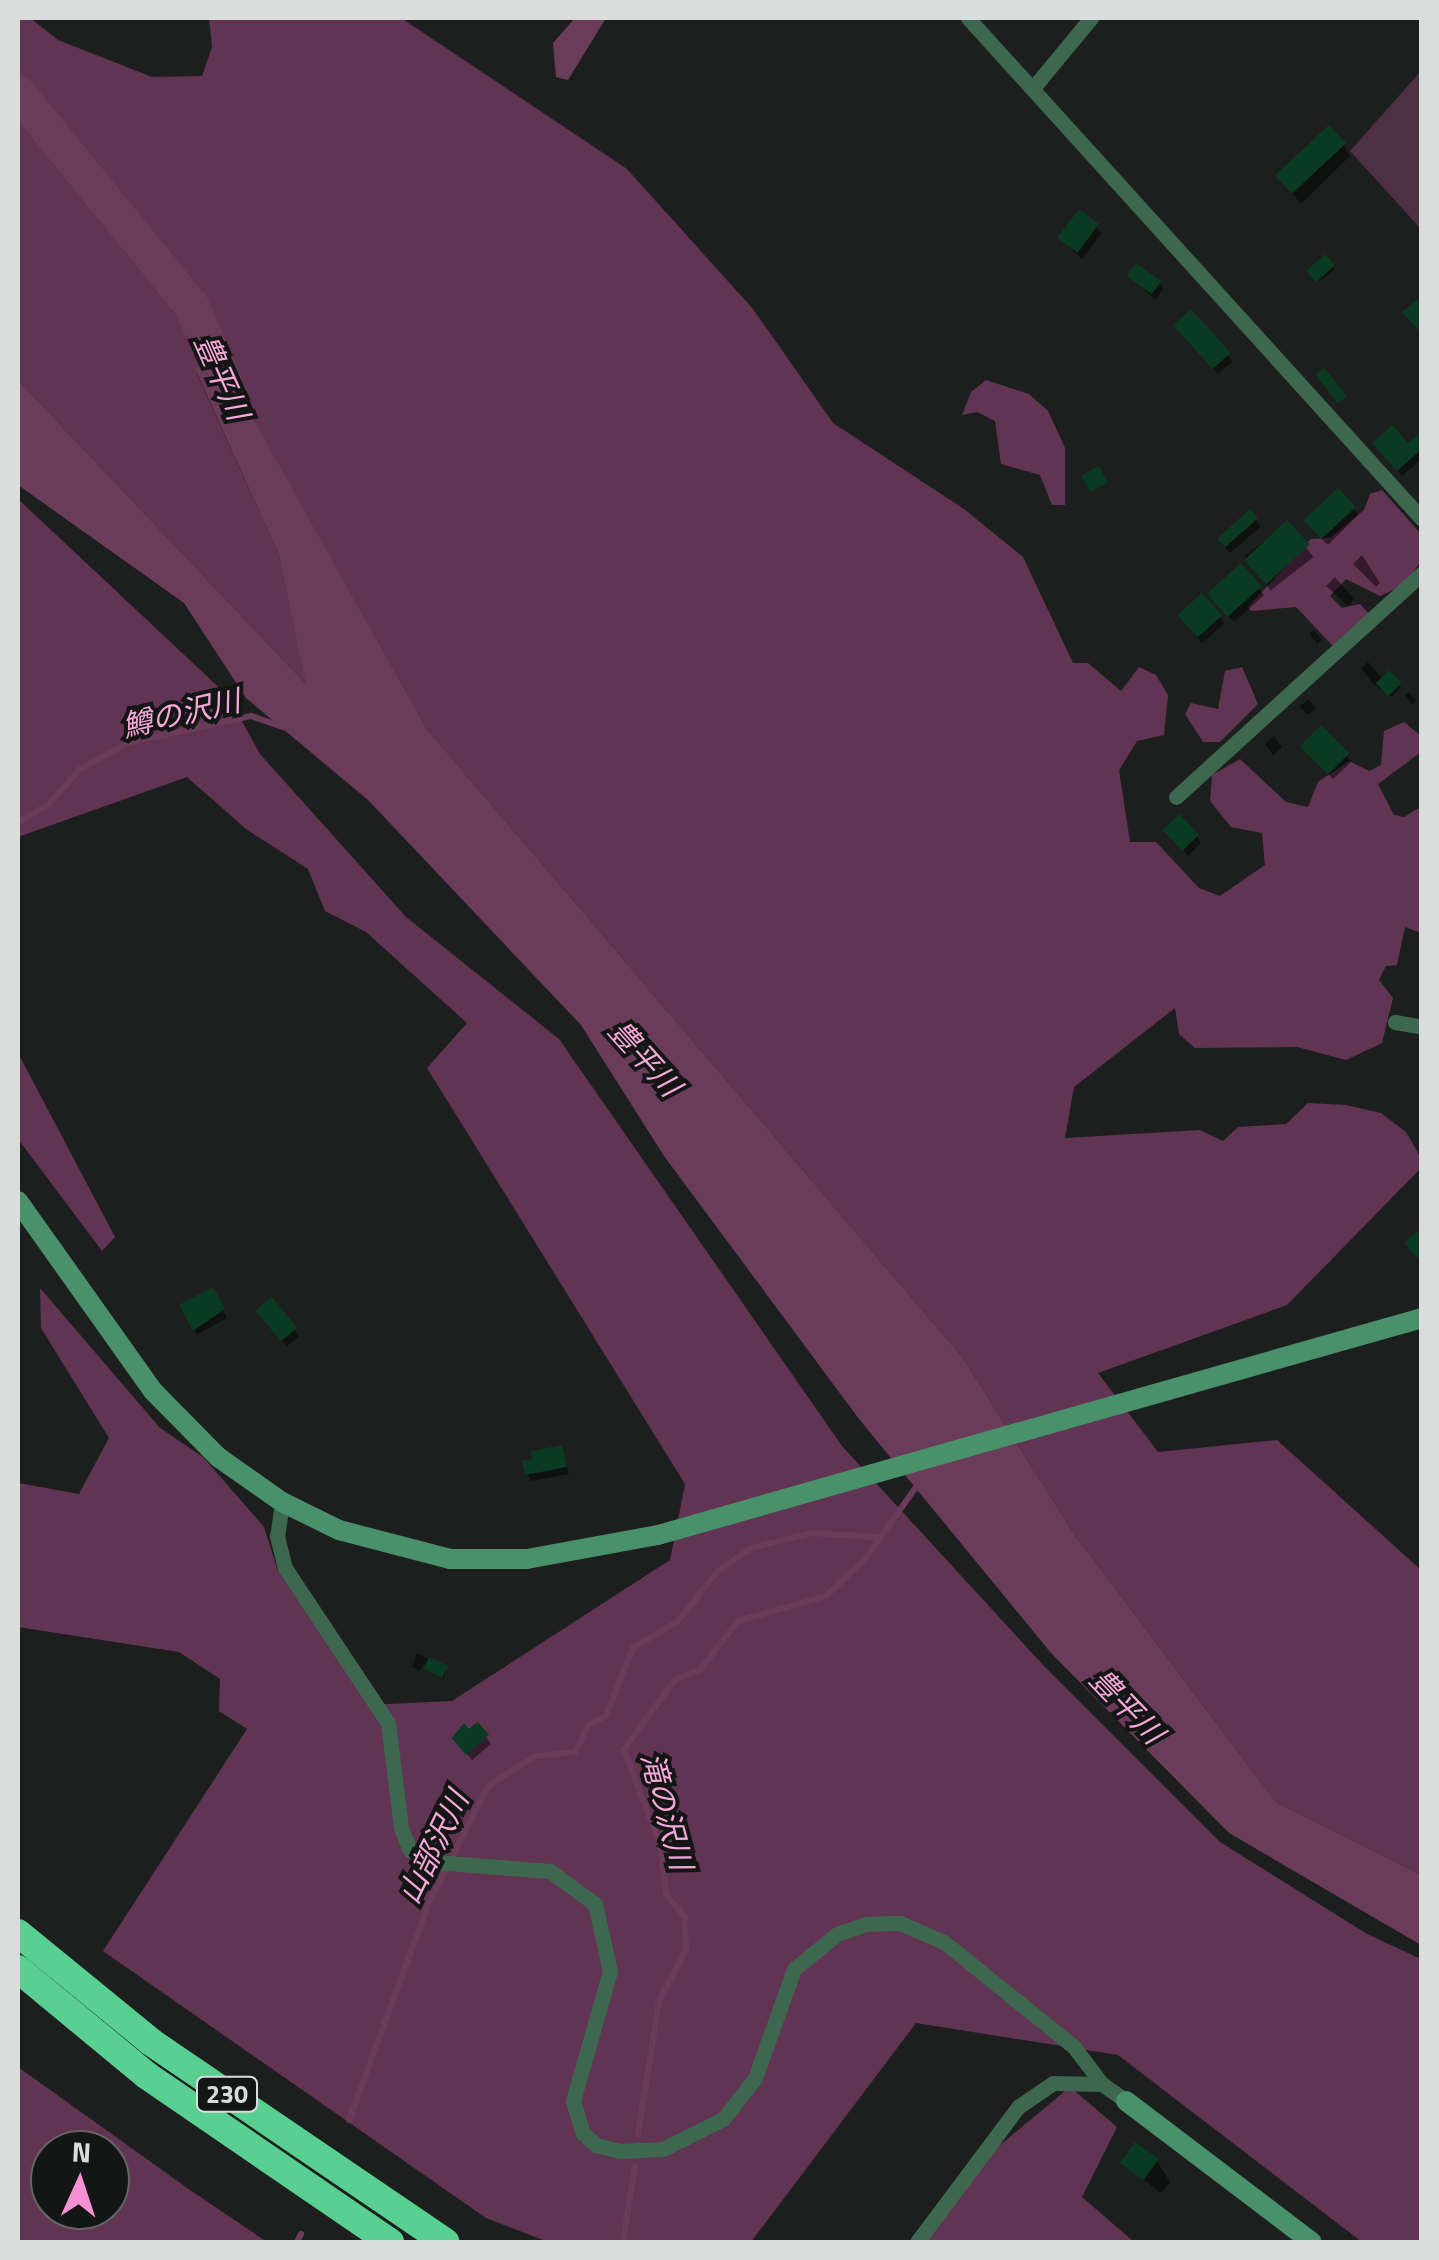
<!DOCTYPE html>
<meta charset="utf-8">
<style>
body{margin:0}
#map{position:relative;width:1439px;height:2260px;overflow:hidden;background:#1d1f1e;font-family:"Titillium Web","Noto Sans JP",sans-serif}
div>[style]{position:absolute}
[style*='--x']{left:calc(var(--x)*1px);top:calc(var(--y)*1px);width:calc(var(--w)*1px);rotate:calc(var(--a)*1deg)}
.green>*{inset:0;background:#4d3143}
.forest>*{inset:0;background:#623453}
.water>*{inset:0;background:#6b3b5a}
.shadow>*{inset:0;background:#0007;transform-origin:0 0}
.stream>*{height:6px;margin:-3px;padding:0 3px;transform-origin:3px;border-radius:3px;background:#6b3b5a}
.river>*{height:35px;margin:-17.5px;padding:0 17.5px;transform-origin:17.5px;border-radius:17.5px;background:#6b3b5a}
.building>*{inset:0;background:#0b3a23;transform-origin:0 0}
.street>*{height:15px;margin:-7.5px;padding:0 7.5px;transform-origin:7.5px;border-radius:7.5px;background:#3d684f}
.secondary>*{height:20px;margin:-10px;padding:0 10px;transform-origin:10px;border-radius:10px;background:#49916a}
.highway>*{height:28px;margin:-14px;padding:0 14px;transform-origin:14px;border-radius:14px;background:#59cf92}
span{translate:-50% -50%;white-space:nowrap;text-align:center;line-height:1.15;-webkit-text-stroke:8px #141615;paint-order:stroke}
.shield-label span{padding:2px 8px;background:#141615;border:2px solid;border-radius:8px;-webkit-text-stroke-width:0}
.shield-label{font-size:25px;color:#dbdddc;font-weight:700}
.water-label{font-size:30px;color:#f5a7d8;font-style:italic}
.frame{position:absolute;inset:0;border:20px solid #dbdddc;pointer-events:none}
.north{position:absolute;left:30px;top:2130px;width:100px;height:100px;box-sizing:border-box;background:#141615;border:2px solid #646665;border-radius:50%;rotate:3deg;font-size:28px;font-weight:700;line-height:40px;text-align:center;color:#dbdddc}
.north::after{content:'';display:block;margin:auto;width:35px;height:45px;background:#f591d2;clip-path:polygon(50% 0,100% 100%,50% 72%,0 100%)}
</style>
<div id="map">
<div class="green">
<div style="clip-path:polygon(1421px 71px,1421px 229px,1350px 151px)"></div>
</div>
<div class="forest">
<div style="clip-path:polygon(18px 18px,30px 18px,58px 40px,152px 77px,202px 76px,212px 47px,209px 18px,401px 18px,627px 169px,753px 309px,833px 423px,964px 509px,1023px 557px,1073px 663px,1088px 663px,1121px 691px,1139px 667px,1156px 675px,1168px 695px,1164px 735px,1137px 741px,1119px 770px,1130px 842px,1156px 842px,1199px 888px,1220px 896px,1265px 865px,1262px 833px,1231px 827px,1210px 801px,1212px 775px,1240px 759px,1286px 802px,1308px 807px,1318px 782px,1349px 761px,1369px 771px,1381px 765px,1384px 731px,1404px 722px,1421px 736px,1421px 752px,1378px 784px,1394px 815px,1404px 817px,1422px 806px,1421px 933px,1405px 927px,1397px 965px,1386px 966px,1379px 980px,1393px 998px,1382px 1043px,1346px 1060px,1297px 1047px,1195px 1048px,1179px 1034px,1175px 1008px,1074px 1087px,1065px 1138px,1200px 1130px,1223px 1141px,1238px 1127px,1286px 1124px,1308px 1103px,1346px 1105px,1381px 1113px,1406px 1132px,1421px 1158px,1421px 1168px,1287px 1305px,1098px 1373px,1158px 1452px,1277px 1440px,1421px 1570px,1421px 1875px,1276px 1802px,1076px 1537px,963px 1358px,427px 729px,214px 350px,196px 372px,279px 555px,308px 686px,18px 380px)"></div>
<div style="clip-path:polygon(986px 380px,1029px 394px,1048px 411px,1065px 448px,1065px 505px,1052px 505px,1040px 475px,1001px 464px,995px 421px,977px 412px,962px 415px,971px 392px)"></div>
<div style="clip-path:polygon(1382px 490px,1421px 534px,1421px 561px,1404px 585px,1380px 596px,1346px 579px,1330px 596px,1342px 608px,1360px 604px,1370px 615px,1333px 646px,1296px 607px,1251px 611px,1248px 607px,1311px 539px,1330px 538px,1364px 510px,1370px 494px)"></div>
<div style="clip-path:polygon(18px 499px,228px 696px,260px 754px,406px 917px,559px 1039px,842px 1446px,1043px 1665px,1220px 1842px,1367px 1934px,1421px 1959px,1421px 2242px,1362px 2242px,1118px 2055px,916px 2023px,751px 2242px,548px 2242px,486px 2218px,103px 1951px,247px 1729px,219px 1711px,220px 1679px,179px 1652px,18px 1627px,18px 1483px,79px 1494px,109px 1438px,41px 1328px,40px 1288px,160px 1428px,203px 1457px,264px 1527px,278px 1571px,368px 1705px,452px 1701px,670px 1560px,685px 1484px,427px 1068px,467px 1023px,366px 932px,325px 911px,308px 869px,246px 829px,187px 777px,18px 837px)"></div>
<div style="clip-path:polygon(1242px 667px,1258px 704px,1220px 742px,1203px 742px,1185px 714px,1191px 703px,1218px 709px,1225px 671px)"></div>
<div style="clip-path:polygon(18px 1053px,115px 1237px,102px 1251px,18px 1139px)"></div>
<div style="clip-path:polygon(evenodd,18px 2067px,190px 2190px,267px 2242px,18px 2242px,18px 2067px,110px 2150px,110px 2210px,50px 2210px,50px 2150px,110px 2150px)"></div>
<div style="clip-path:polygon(1070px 2087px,1117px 2127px,1082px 2197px,1134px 2242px,926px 2240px,970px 2170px)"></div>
</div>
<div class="water">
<div style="clip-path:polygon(575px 18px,606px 18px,568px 80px,556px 77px,553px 43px)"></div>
<div style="clip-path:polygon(214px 349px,427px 729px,963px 1358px,1076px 1537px,1276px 1802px,1421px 1875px,1421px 1945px,1229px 1833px,1051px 1653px,859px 1419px,664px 1156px,581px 1025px,368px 800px,246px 698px,184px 603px,18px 485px,18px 380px,306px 684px,279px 555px,196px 371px)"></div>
</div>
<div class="shadow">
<div style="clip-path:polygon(1344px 145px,1350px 156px,1301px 204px,1279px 177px)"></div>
<div style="clip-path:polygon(1079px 212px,1102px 233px,1082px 259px,1060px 238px)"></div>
<div style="left:1324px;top:257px;width:16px;height:19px;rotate:50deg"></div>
<div style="clip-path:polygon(1129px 276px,1159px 282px,1163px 289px,1156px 300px)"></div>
<div style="clip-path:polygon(1181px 332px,1228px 355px,1232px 362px,1218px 374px)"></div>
<div style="clip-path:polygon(1422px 434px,1422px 459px,1402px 476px,1379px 451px,1408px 447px)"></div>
<div style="clip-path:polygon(1354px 508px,1358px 515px,1328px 545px,1311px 529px)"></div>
<div style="clip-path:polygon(1256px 520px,1260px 527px,1230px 553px,1224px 546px)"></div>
<div style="left:1287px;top:523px;width:43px;height:54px;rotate:52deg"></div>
<div style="clip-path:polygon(1362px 555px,1380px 583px,1376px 587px,1353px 564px)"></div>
<div style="clip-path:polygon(1241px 567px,1264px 595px,1234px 622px,1214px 601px)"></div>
<div style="clip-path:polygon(1335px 577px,1354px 599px,1348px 606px,1326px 586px)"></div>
<div style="clip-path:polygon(1220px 617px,1224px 624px,1202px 643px,1184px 622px)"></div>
<div style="left:1314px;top:630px;width:13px;height:6px;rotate:51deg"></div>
<div style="clip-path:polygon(1368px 662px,1383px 679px,1401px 687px,1391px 697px,1374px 685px,1361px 668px)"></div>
<div style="clip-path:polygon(1409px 692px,1416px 701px,1412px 705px,1405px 695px)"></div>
<div style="left:1308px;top:699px;width:12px;height:11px;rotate:48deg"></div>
<div style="clip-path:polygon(1274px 736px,1282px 747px,1273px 755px,1265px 744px)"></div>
<div style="clip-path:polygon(1307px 753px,1347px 755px,1351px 762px,1333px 779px)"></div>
<div style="clip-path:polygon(1166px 830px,1197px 836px,1201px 843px,1188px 856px)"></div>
<div style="left:212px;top:1291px;width:31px;height:34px;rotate:61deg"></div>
<div style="clip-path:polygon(272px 1301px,299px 1336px,287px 1346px,264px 1318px)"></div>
<div style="clip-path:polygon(561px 1447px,569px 1474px,531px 1481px,527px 1474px)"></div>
<div style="clip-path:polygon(417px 1653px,446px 1668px,444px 1679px,424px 1664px,420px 1671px,412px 1667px)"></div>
<div style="clip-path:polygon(478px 1726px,491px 1744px,472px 1760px,460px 1745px)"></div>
<div style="clip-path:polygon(1157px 2161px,1170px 2182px,1161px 2193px,1122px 2163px)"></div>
</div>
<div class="stream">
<div style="--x:18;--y:823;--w:36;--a:-32"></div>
<div style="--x:49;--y:804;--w:47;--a:-48.5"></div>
<div style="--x:80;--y:769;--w:55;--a:-28.4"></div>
<div style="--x:128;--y:743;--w:126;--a:-12.4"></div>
<div style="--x:251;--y:716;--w:34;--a:19"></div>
<div style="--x:349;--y:2120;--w:234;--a:-69.8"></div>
<div style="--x:430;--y:1900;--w:128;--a:-63"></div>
<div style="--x:488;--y:1786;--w:56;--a:-32.6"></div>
<div style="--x:535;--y:1756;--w:40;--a:-5.7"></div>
<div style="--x:575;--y:1752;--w:30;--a:-63"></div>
<div style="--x:589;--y:1725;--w:19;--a:-28"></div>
<div style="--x:606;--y:1716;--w:73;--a:-68.3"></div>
<div style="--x:633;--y:1648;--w:52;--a:-31"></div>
<div style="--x:678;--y:1621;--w:64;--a:-51.3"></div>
<div style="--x:718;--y:1571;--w:40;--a:-34.9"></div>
<div style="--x:751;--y:1548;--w:62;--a:-14"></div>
<div style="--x:811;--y:1533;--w:65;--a:3.5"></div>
<div style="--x:638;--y:2134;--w:135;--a:-81"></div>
<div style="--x:659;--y:2001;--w:58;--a:-62.1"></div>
<div style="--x:686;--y:1950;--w:33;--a:-92"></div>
<div style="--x:685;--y:1917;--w:30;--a:-130"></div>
<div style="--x:666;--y:1894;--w:49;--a:-97"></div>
<div style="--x:660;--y:1845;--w:103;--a:-110.6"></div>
<div style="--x:624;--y:1749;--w:86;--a:-53.5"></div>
<div style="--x:675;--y:1680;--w:27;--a:-22"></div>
<div style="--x:700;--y:1670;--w:62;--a:-52.2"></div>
<div style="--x:738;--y:1621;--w:91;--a:-15.9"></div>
<div style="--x:826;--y:1596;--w:55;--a:-43.5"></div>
<div style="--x:866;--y:1558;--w:92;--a:-54.8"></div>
<div style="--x:297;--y:2242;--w:9;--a:-63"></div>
<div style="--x:623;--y:2242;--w:77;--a:-81"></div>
</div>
<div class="river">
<div style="--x:18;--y:93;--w:274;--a:50.8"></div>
<div style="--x:191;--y:305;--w:99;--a:66.8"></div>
</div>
<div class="building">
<div style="left:1329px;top:125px;width:25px;height:74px;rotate:47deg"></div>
<div style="left:1079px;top:209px;width:25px;height:36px;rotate:37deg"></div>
<div style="left:1325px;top:254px;width:15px;height:25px;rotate:48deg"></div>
<div style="left:1136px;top:263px;width:31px;height:16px;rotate:36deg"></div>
<div style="clip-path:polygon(1422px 296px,1422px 334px,1402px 312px)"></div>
<div style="left:1191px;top:309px;width:59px;height:24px;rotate:48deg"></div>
<div style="left:1324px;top:368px;width:36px;height:11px;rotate:51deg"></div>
<div style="clip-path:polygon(1392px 425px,1408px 443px,1422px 431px,1422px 449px,1397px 471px,1372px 443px)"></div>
<div style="left:1099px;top:466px;width:19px;height:20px;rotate:62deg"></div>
<div style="left:1338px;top:488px;width:26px;height:47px;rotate:47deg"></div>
<div style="left:1250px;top:509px;width:12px;height:44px;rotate:48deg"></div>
<div style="left:1287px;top:520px;width:33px;height:59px;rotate:47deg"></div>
<div style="left:1241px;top:563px;width:31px;height:46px;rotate:48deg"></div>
<div style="left:1202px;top:593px;width:30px;height:33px;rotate:48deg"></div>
<div style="left:1389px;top:670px;width:18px;height:19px;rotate:45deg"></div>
<div style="left:1321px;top:725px;width:40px;height:30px;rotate:45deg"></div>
<div style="left:1179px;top:814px;width:29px;height:23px;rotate:46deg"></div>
<div style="clip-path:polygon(1420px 1229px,1422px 1231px,1422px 1263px,1404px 1243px)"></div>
<div style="clip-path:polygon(213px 1287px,225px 1309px,193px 1331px,179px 1305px)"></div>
<div style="left:272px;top:1297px;width:40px;height:21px;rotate:51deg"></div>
<div style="clip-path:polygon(562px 1445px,567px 1467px,525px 1475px,522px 1461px,532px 1459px,531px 1451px)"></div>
<div style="left:429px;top:1657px;width:21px;height:13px;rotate:25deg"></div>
<div style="clip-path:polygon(478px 1722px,489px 1735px,466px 1755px,452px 1738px,464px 1723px,469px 1729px)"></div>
<div style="left:1135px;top:2142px;width:29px;height:26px;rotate:35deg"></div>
</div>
<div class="street">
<div style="--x:968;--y:18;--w:676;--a:47.82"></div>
<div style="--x:1033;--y:88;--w:91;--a:-50.4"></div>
<div style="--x:1176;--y:797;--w:333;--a:-42.3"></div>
<div style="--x:1395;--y:1022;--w:27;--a:10"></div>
<div style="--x:282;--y:1502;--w:34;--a:98"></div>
<div style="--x:277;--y:1536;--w:33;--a:76"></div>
<div style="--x:285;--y:1568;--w:186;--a:56.4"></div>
<div style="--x:388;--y:1723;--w:106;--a:82.9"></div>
<div style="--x:401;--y:1828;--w:24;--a:68"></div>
<div style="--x:410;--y:1850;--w:28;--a:26"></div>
<div style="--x:435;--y:1862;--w:115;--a:4.5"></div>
<div style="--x:550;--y:1871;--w:56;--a:36.3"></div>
<div style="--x:595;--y:1904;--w:69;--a:77.4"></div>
<div style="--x:610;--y:1971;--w:135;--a:105.9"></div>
<div style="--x:573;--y:2101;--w:34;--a:73"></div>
<div style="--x:583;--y:2133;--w:18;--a:43"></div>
<div style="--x:596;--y:2145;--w:25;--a:14"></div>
<div style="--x:620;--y:2151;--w:43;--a:-2.7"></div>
<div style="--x:663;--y:2149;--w:67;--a:-26.6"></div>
<div style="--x:723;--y:2119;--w:52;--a:-52"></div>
<div style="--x:755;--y:2078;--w:116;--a:-70.3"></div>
<div style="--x:794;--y:1969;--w:55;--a:-39.1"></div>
<div style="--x:837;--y:1934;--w:31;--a:-19"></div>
<div style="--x:866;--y:1924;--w:34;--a:-2"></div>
<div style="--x:900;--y:1923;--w:48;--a:23.4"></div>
<div style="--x:944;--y:1942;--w:167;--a:38.9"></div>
<div style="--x:1074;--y:2047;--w:46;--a:52.9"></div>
<div style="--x:917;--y:2242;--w:169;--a:-53.2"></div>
<div style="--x:1018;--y:2107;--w:42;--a:-34.4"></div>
<div style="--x:1053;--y:2083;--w:49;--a:1.2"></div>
<div style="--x:1102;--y:2084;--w:29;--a:35"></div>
</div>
<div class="secondary">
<div style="--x:18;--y:1201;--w:233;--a:54.6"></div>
<div style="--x:153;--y:1391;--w:93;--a:45.4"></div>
<div style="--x:218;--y:1457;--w:78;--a:35.1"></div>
<div style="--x:282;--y:1502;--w:64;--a:26.2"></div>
<div style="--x:339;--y:1530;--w:115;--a:14.6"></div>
<div style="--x:450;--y:1559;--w:77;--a:0"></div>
<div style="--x:527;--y:1559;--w:133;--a:-10.4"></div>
<div style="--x:658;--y:1535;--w:794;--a:-15.86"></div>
<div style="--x:1126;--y:2101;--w:233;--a:37.2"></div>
</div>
<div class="highway">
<div style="--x:18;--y:1933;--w:172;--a:39.3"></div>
<div style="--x:151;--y:2042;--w:356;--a:34.2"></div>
<div style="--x:18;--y:1969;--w:166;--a:39.6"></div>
<div style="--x:146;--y:2075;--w:296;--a:34.4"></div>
</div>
<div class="shield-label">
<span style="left:227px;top:2094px">230</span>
</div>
<div class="water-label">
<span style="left:222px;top:377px;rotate:66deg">豊平川</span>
<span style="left:181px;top:713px;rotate:-13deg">鱒の沢川</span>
<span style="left:645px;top:1058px;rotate:48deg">豊平川</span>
<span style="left:1127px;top:1706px;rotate:46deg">豊平川</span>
<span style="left:667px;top:1811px;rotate:75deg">滝の沢川</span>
<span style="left:433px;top:1847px;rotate:-64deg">山部沢川</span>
</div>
<div class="frame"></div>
<div class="north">N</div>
</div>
